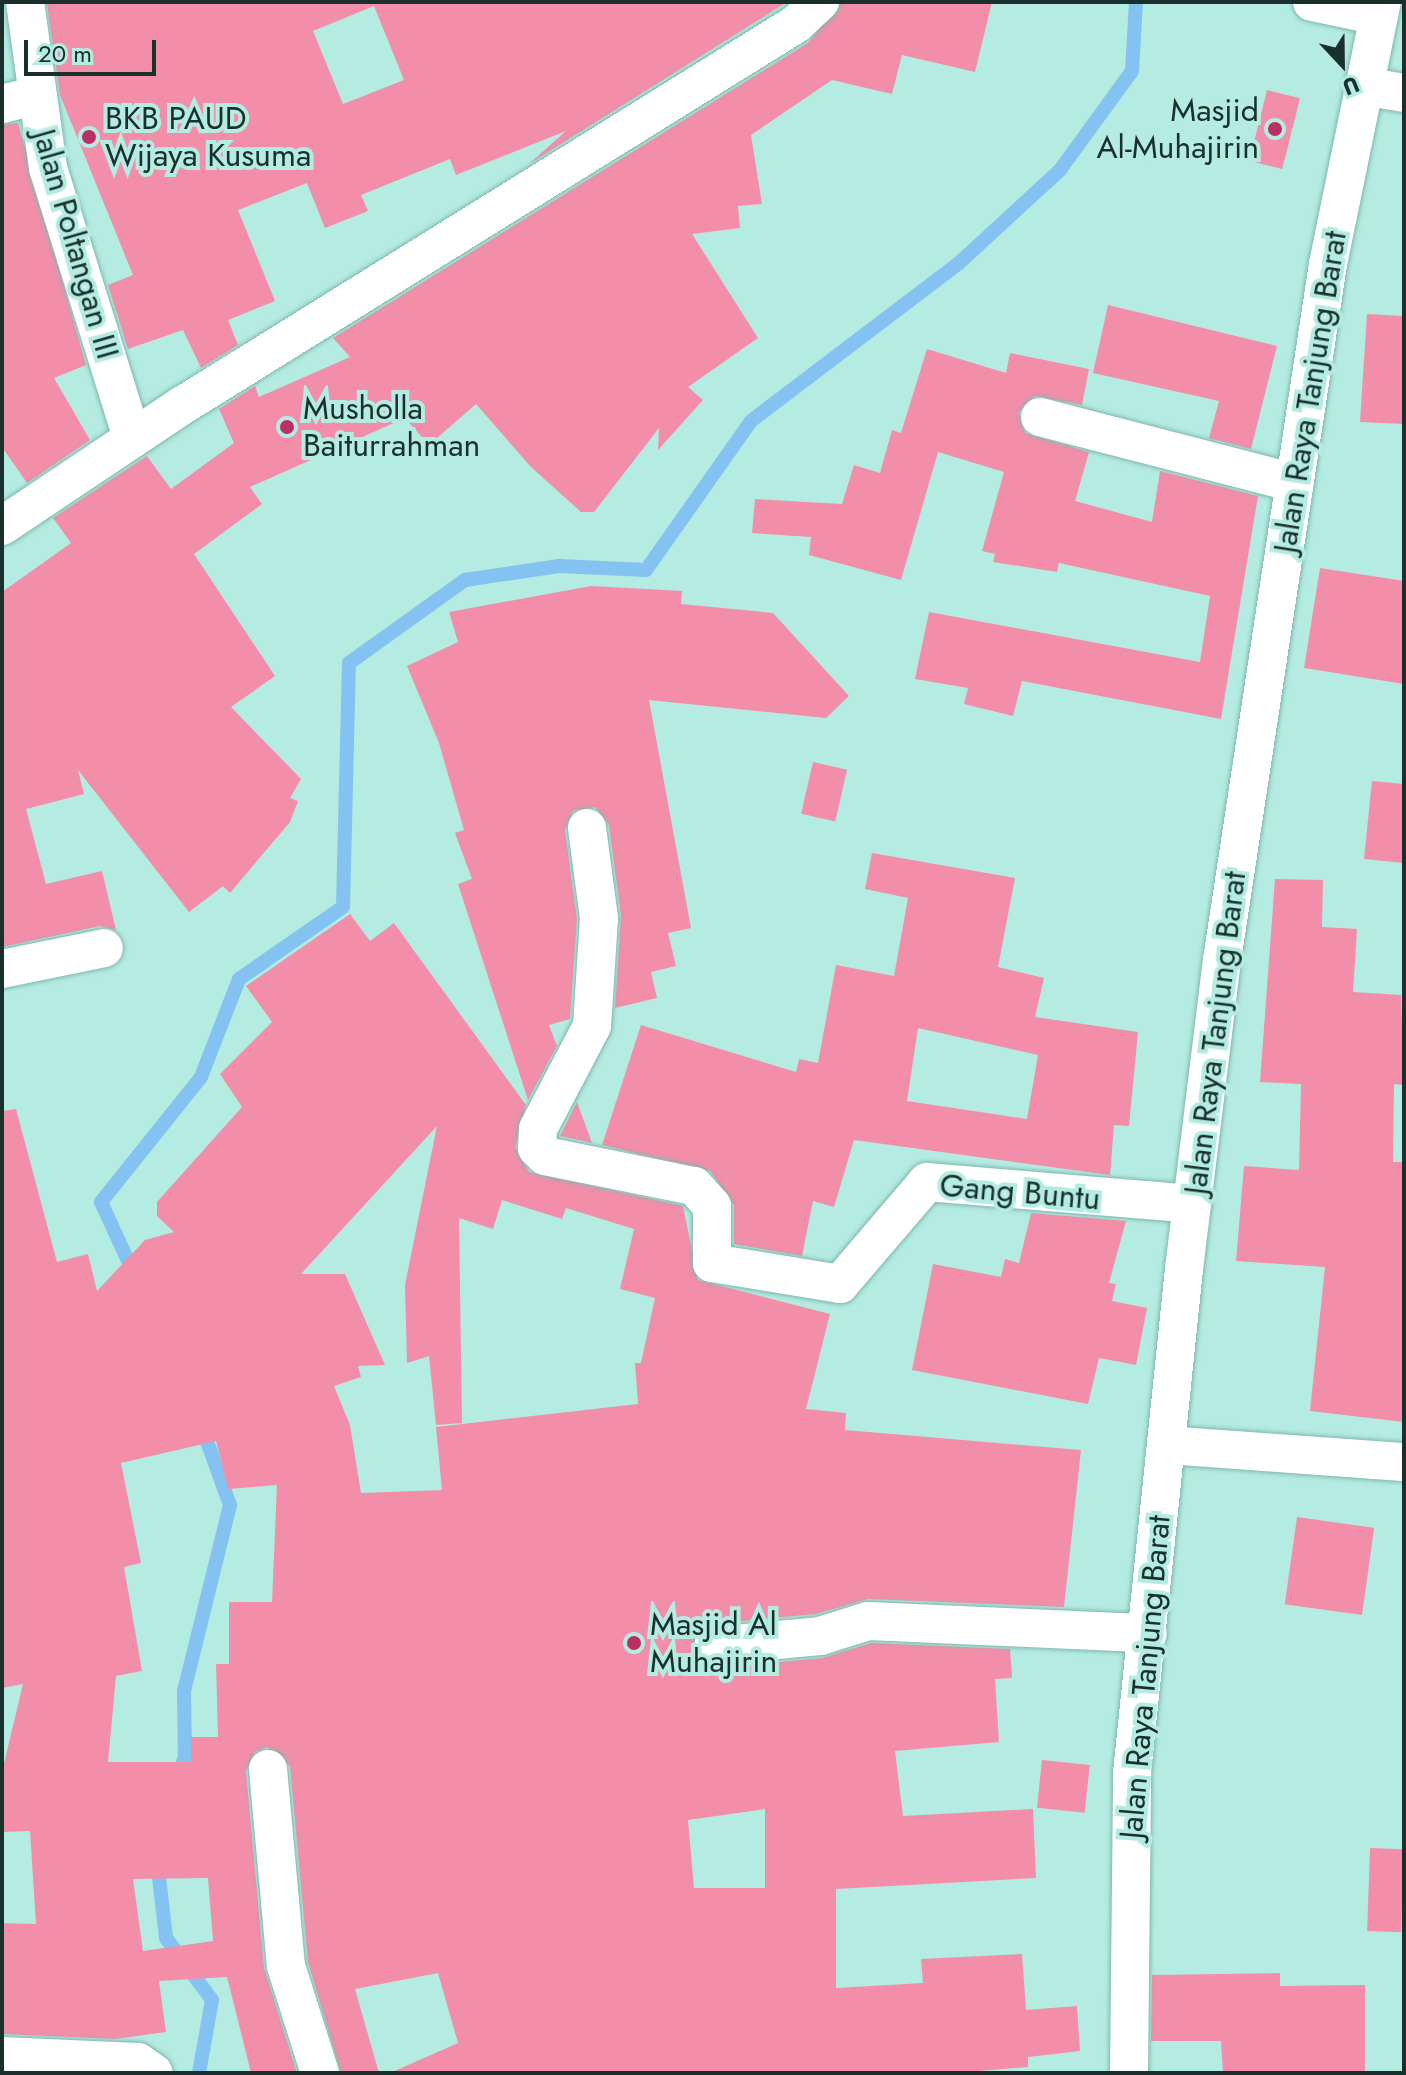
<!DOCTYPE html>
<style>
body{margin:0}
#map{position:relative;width:1406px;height:2075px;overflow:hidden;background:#b4ece2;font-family:Jost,sans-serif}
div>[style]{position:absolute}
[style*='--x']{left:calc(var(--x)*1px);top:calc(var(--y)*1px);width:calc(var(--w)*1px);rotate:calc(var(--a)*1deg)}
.stream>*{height:14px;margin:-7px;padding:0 7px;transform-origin:7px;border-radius:7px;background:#84c2f2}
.building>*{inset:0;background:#f28eaa;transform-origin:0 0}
.roads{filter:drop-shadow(0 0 2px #80b7ad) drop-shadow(0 0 2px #80b7ad)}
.street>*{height:38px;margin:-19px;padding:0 19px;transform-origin:19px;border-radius:19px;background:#fff}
.dots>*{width:22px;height:22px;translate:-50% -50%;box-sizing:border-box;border:4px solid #b4ece2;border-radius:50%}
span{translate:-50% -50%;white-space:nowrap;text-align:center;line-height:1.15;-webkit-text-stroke:8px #b4ece2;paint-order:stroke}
.poi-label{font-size:32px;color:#1a302c}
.right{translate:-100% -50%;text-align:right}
.left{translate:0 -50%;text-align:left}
.street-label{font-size:32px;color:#1a302c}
.frame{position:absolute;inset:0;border:4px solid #1a302c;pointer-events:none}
.north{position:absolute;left:1302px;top:24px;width:80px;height:80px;-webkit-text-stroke:6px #b4ece2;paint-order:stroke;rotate:158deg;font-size:22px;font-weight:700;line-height:32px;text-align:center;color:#1a302c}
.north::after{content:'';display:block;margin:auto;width:28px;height:36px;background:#1a302c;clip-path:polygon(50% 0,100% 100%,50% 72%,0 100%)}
.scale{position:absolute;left:24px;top:40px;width:132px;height:36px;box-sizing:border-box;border:4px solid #1a302c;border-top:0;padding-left:10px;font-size:24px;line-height:28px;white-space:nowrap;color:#1a302c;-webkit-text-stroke:6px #b4ece2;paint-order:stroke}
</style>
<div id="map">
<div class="stream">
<div style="--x:134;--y:1274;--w:79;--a:-114.6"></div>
<div style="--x:101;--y:1202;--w:160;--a:-51.3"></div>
<div style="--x:201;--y:1077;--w:105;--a:-68.8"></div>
<div style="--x:239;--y:979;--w:126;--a:-34.7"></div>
<div style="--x:343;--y:907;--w:244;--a:-88.6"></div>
<div style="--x:349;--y:663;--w:143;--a:-35.6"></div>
<div style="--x:465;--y:580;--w:95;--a:-8.5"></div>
<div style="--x:559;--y:566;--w:87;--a:2.6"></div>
<div style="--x:646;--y:570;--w:182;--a:-54.8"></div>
<div style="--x:751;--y:421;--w:261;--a:-37.2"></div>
<div style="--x:959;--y:263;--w:137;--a:-42.6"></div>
<div style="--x:1060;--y:170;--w:122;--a:-54"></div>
<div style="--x:1132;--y:71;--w:69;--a:-86.7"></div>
<div style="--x:176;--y:1780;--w:25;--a:-69"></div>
<div style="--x:185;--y:1757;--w:66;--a:-90.9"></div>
<div style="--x:184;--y:1691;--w:192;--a:-76.1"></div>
<div style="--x:230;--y:1505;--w:85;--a:-109.9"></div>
<div style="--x:157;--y:1860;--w:79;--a:83.4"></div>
<div style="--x:166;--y:1938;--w:77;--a:53.4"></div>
<div style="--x:212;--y:2000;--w:74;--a:100.1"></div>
</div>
<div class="building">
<div style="clip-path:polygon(evenodd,381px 2px,787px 2px,529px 164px,566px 131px,456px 175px,450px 159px,361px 195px,368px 211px,325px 228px,307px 183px,238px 210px,275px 301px,228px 320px,238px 345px,201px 368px,183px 330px,128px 349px,108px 285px,133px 275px,60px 95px,47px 4px,381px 2px,374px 6px,404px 80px,343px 104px,313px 31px,374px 6px)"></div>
<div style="clip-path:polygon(841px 2px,992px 2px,975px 72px,902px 55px,892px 94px,832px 80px,751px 135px,762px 204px,738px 206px,740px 228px,692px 234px,758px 338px,688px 387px,703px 400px,658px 450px,659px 428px,594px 512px,581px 512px,531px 467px,476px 404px,429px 445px,405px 418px,250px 487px,262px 504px,194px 554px,275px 676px,231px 707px,301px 779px,290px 798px,298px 801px,290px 822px,230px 893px,223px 886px,189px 912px,78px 770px,84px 794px,26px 809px,46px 884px,102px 871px,116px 930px,100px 926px,2px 947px,2px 592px,71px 543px,53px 518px,147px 456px,171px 489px,234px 443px,219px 409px,255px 386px,259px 397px,350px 357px,333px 338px,808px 43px)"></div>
<div style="left:1267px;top:90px;width:34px;height:73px;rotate:14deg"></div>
<div style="clip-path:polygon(18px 123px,86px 365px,54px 378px,90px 440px,27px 483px,2px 447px,2px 125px)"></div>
<div style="clip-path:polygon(1108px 305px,1277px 346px,1251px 449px,1209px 438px,1219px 401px,1093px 373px)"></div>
<div style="clip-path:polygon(1367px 314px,1404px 316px,1404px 424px,1360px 422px)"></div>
<div style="clip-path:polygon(927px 349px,1006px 373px,1010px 353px,1089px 369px,1082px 405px,1035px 396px,1019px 412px,1025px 433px,1089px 452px,1075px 501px,1152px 522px,1160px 471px,1258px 496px,1221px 719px,1022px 681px,1013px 716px,964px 704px,968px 688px,915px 679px,929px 612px,1200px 662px,1210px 596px,1059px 563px,1057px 572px,993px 562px,995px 554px,982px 551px,1004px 472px,938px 452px,901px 580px,809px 555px,811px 537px,752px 533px,755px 499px,842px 504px,854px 465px,880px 473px,892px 430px,901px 433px)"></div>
<div style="clip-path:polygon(1320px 568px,1404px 581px,1404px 684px,1304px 668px)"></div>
<div style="clip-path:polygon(591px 586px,682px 591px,681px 604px,773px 613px,849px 696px,826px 718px,649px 700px,691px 928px,668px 933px,676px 966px,651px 972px,657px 998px,615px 1008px,621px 915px,609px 825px,595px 807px,573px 811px,565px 830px,577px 919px,570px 1019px,549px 1025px,557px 1046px,528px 1100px,458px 884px,472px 879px,455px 833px,464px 830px,439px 743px,407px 666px,458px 642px,449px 612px)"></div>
<div style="left:813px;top:762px;width:35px;height:53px;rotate:13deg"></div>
<div style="clip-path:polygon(1372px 781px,1404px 784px,1404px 863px,1364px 859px)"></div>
<div style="clip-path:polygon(evenodd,872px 853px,1015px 878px,998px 967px,1044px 978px,1035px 1017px,1138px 1032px,1129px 1126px,1114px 1125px,1110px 1175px,854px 1140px,834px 1207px,813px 1201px,802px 1256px,734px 1244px,734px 1205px,710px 1171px,602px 1145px,641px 1025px,796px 1072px,799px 1059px,818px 1063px,836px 965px,894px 976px,908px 898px,865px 889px,872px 853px,918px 1028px,1038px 1055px,1027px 1119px,907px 1101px,918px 1028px)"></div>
<div style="clip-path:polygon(1275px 879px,1323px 880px,1322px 927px,1357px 929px,1353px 992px,1401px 995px,1404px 1085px,1394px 1084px,1393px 1162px,1404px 1162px,1404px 1422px,1310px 1411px,1325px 1267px,1236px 1261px,1244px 1166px,1299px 1170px,1301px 1084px,1260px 1082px)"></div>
<div style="clip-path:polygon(evenodd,350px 914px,370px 941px,394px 923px,526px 1105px,515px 1147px,529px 1172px,683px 1206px,698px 1280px,830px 1314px,806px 1409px,846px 1413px,845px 1430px,1081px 1450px,1064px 1607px,868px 1599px,816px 1614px,710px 1624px,691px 1647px,696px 1659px,715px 1668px,822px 1658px,871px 1643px,1010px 1649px,1012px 1678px,995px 1679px,999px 1742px,895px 1751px,903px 1816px,1033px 1809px,1036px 1878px,836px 1889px,836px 1988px,923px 1983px,921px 1959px,1022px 1954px,1026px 2010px,1077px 2006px,1080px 2051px,1028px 2057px,1028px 2067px,953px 2073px,390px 2073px,458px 2043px,438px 1973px,355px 1989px,379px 2073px,341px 2073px,308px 1962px,290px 1766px,267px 1747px,255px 1752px,246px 1771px,264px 1968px,297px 2073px,251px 2073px,227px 1977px,159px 1981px,166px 2032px,115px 2039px,2px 2034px,2px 1923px,36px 1924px,30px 1831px,2px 1832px,2px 1772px,23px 1684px,2px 1688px,2px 1111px,16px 1109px,57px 1262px,88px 1254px,97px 1291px,145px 1240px,174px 1232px,157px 1216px,157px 1202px,242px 1107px,220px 1074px,272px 1022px,246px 986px,350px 914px,437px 1126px,405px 1285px,407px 1363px,429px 1356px,436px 1425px,462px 1423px,459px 1218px,493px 1229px,502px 1200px,562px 1219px,566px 1208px,634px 1229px,620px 1289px,655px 1298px,641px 1363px,635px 1363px,638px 1404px,436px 1427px,442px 1490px,361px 1493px,350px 1425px,334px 1386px,361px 1377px,358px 1366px,385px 1365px,345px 1274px,301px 1274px,437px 1126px,350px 914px,216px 1441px,228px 1489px,277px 1485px,272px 1602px,229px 1602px,229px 1664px,216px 1664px,218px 1737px,191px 1737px,191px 1762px,108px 1762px,116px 1676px,142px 1671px,124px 1567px,141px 1563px,121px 1463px,216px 1441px,350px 914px,765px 1809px,765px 1888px,694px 1888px,688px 1820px,765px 1809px,350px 914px,208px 1878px,213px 1941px,143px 1951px,133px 1879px,208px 1878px)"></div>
<div style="clip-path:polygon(577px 1102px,592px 1143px,560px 1136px)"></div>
<div style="clip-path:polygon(1031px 1213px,1126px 1221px,1109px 1283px,1116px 1284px,1112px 1301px,1147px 1308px,1136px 1365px,1099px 1358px,1088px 1404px,912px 1370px,933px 1264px,1001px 1277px,1005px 1259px,1019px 1263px)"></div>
<div style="left:1297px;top:1517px;width:78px;height:88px;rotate:8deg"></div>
<div style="left:1042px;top:1760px;width:48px;height:48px;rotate:6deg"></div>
<div style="left:1370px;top:1848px;width:34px;height:83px;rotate:2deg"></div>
<div style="clip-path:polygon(1280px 1973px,1280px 1986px,1365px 1985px,1365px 2073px,1223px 2073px,1221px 2041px,1151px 2041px,1152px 1975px)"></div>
</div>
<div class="roads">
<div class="street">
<div style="--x:25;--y:2;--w:168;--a:82.1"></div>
<div style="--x:48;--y:168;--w:282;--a:72.7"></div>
<div style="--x:1312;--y:2;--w:68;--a:11.8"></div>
<div style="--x:1363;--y:86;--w:42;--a:9.7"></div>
<div style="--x:2;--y:104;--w:36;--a:-14"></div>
<div style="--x:1040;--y:417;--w:263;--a:14.5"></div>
<div style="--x:2;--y:526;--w:218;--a:-33.8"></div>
<div style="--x:183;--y:405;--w:722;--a:-31.86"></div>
<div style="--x:796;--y:24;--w:33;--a:-43"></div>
<div style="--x:587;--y:828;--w:91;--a:82.4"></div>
<div style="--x:599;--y:918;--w:108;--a:93.7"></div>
<div style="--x:592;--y:1026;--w:116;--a:117.7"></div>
<div style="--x:538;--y:1129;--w:19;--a:93"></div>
<div style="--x:537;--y:1148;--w:11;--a:45"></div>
<div style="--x:545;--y:1156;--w:152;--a:11.4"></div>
<div style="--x:694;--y:1186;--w:27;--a:48"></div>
<div style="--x:712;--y:1206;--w:57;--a:90"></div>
<div style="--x:712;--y:1263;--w:130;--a:9.3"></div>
<div style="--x:840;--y:1284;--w:134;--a:-49.5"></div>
<div style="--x:927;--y:1182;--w:266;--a:4.7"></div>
<div style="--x:2;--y:969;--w:104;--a:-11.6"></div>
<div style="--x:1166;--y:1445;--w:239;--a:4.1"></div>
<div style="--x:713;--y:1646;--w:107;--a:-5.3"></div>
<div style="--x:820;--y:1636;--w:50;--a:-17.4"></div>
<div style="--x:868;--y:1621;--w:280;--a:2.5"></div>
<div style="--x:268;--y:1769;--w:198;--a:84.8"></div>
<div style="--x:286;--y:1966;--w:112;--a:72.4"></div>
<div style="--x:2;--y:2056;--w:136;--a:2.5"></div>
<div style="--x:138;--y:2062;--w:19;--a:35"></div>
<div style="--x:1129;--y:2073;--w:300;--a:-89.4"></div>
<div style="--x:1132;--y:1773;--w:507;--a:-84.11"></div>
<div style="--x:1184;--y:1269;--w:311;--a:-83"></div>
<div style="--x:1222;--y:960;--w:704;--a:-81.34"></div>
<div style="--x:1328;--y:264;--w:268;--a:-78.4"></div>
</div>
</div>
<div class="dots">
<div style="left:1275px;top:129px;background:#bb2f64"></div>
<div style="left:89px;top:137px;background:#bb2f64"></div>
<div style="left:287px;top:427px;background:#bb2f64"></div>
<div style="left:634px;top:1643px;background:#bb2f64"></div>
</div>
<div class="poi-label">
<span class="right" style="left:1259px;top:129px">Masjid<br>Al-Muhajirin</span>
<span class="left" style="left:105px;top:137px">BKB PAUD<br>Wijaya Kusuma</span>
<span class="left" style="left:303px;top:427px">Musholla<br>Baiturrahman</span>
<span class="left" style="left:650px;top:1643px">Masjid Al<br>Muhajirin</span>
</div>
<div class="street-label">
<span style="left:76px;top:244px;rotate:74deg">Jalan Poltangan III</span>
<span style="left:1310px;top:392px;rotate:-81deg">Jalan Raya Tanjung Barat</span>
<span style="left:1215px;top:1033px;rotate:-83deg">Jalan Raya Tanjung Barat</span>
<span style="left:1020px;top:1192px;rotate:5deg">Gang Buntu</span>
<span style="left:1145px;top:1677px;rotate:-85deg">Jalan Raya Tanjung Barat</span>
</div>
<div class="frame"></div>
<div class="north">U</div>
<div class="scale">20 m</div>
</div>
